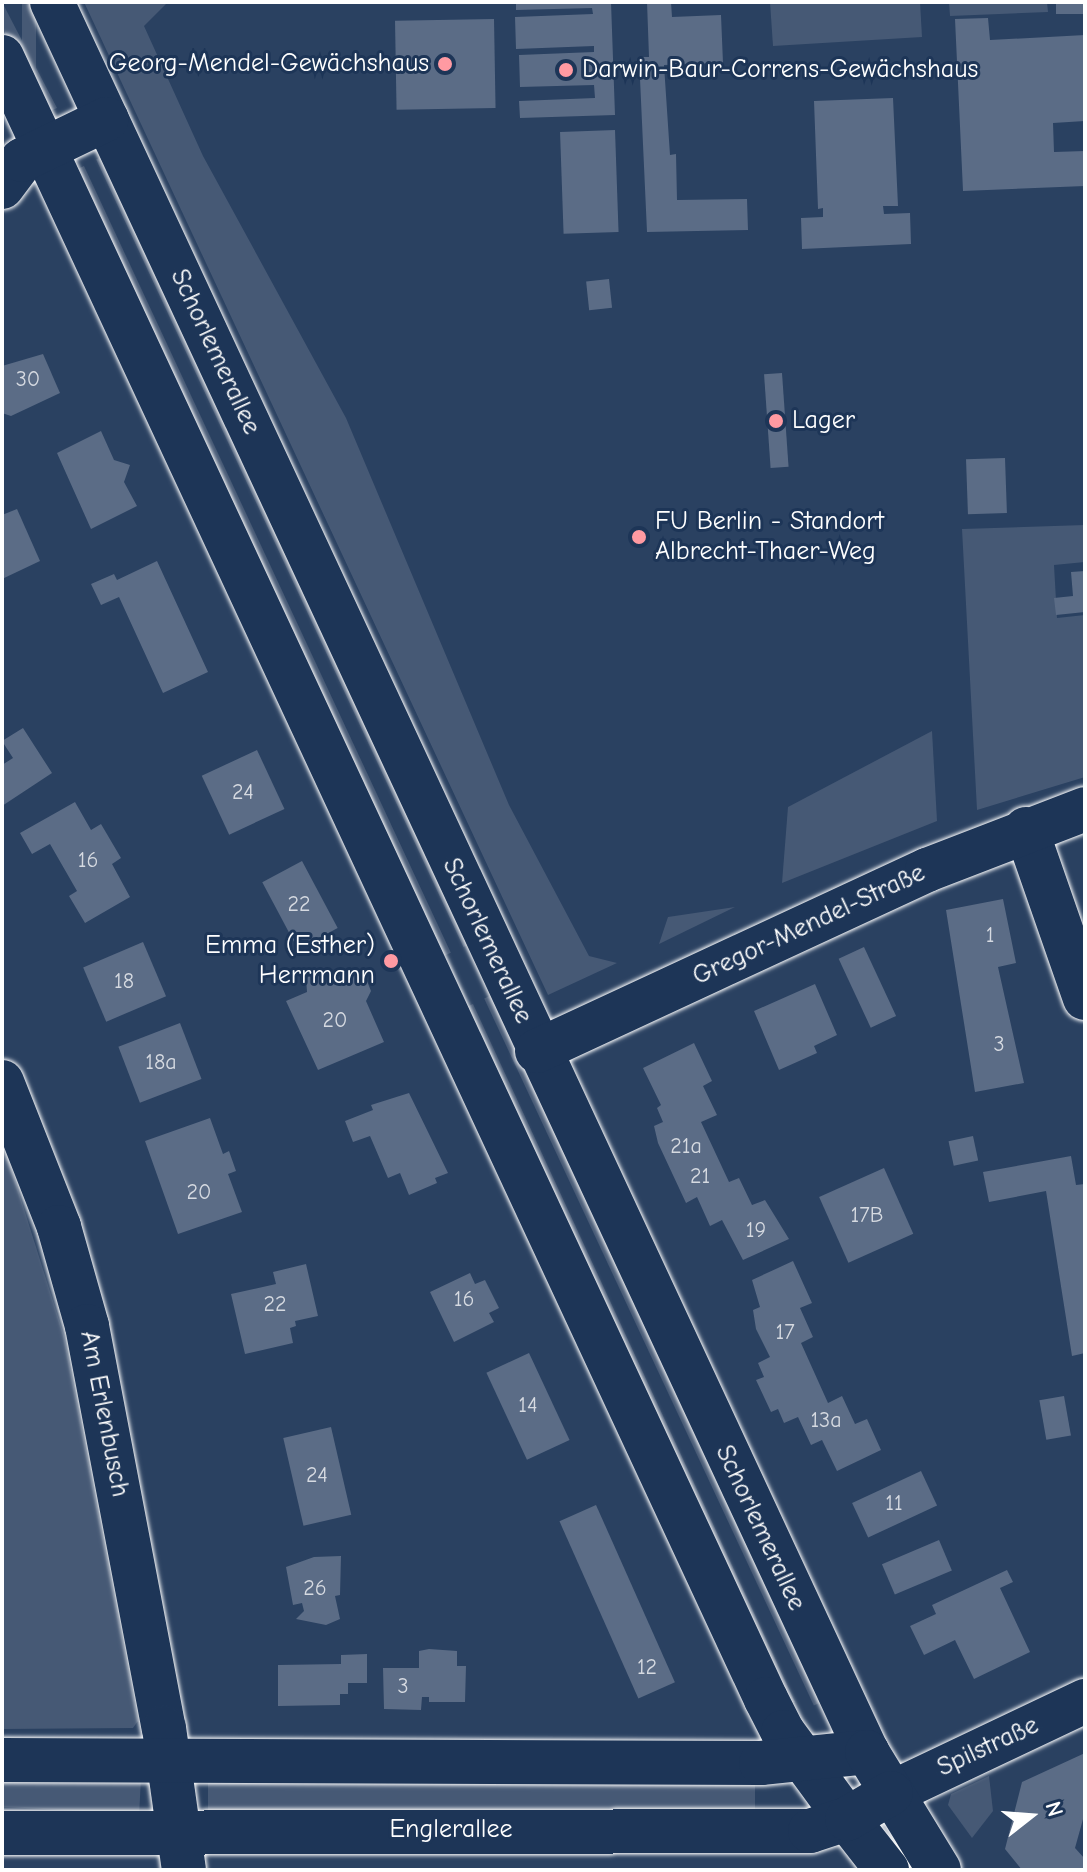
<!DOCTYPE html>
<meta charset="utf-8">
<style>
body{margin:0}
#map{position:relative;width:1087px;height:1872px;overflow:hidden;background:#2a4161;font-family:"Comic Neue",sans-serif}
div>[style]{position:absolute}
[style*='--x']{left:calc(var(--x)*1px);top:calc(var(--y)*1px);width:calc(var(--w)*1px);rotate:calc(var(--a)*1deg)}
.green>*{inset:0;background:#465975;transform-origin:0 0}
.building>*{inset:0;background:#5b6c86;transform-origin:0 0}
.roads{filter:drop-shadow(0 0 2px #fff) drop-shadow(0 0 2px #fff)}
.minor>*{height:44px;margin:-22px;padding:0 22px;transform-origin:22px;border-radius:22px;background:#1d3557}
.major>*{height:44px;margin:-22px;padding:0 22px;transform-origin:22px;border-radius:22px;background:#1d3557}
.dots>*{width:22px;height:22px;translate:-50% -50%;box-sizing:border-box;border:4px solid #1d3557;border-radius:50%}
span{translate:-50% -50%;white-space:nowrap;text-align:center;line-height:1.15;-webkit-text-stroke:6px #1d3557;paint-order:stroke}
.number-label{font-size:22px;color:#d6dae1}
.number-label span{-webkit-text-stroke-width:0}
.poi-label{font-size:26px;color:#fff}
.right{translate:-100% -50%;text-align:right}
.left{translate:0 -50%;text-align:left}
.street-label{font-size:26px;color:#fff}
.frame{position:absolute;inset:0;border:4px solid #fff;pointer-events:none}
.north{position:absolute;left:991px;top:1776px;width:80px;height:80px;-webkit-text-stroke:6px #1d3557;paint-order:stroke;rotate:73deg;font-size:22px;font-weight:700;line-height:32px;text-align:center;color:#fff}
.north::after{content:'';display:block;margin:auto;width:28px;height:36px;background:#fff;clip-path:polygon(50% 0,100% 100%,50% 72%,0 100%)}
</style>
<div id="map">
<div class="green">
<div style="clip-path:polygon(2px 2px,57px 108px,43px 114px,2px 26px)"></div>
<div style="left:22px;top:2px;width:14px;height:110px"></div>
<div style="clip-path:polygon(84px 2px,168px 2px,144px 26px,203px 156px,346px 418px,509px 805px,589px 956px,617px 963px,548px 995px)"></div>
<div style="clip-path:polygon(770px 2px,920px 2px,922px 37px,773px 46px)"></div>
<div style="clip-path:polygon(949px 2px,1047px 2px,1048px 12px,950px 16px)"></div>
<div style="left:108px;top:154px;width:869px;height:13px;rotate:65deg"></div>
<div style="left:84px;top:166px;width:868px;height:15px;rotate:65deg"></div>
<div style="clip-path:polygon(1085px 525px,1085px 562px,1054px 565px,1057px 618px,1085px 615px,1085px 777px,977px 810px,962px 529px)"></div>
<div style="clip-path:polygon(932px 731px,937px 821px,782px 883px,788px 807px)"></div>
<div style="clip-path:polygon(735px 907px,659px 944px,668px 917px)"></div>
<div style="left:496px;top:993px;width:780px;height:13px;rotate:65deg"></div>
<div style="clip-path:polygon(473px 1004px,795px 1702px,783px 1703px,459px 1010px)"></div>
<div style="clip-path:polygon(2px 1139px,64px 1336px,138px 1721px,133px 1728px,2px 1729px)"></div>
<div style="left:208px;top:1775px;width:547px;height:42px"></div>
<div style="clip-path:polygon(989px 1776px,993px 1811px,972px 1838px,948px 1805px,951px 1794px)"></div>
<div style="left:141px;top:1778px;width:36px;height:139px;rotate:93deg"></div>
</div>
<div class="building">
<div style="clip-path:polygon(516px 2px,611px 2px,615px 115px,520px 118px,519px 101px,595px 98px,594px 85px,520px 87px,519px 55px,594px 52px,594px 46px,516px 49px,515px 17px,593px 14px,592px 8px,516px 10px)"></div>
<div style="clip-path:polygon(647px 2px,671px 2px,672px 17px,721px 15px,723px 63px,664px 65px,670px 155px,676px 154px,677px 200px,747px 199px,748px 230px,647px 232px,639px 57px,649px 57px)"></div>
<div style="left:1056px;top:2px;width:29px;height:12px"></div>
<div style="clip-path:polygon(988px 18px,990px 40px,1085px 35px,1085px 121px,1053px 123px,1054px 152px,1085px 151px,1085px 186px,963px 191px,955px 19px)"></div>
<div style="left:494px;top:19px;width:89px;height:99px;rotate:89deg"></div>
<div style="clip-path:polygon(893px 98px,898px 206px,883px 206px,884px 214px,910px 213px,911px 244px,802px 249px,801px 218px,823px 217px,823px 208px,818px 209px,814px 101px)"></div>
<div style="left:615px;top:130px;width:102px;height:55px;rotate:88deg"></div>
<div style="left:609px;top:279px;width:29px;height:23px;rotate:84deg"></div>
<div style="clip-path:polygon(43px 354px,60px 393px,11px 416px,2px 413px,2px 366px)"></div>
<div style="left:782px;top:373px;width:94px;height:18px;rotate:86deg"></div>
<div style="clip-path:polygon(101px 431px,114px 460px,130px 465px,124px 482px,137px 506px,91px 529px,57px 453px)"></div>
<div style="left:1005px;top:458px;width:55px;height:39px;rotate:88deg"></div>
<div style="clip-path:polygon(17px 509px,40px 561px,2px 579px,2px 515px)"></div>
<div style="clip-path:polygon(157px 561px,208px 672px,163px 693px,119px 597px,101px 605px,91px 584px,114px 574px,117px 580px)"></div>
<div style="clip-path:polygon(1085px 571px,1085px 612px,1056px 615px,1054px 598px,1073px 596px,1071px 572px)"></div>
<div style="clip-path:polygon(23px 728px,52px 773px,2px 806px,2px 765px,13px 758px,2px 741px)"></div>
<div style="left:257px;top:750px;width:65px;height:61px;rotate:65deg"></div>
<div style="clip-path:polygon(75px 802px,91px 830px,101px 824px,121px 858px,112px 864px,130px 897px,85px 923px,69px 896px,77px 891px,50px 844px,32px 854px,20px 833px)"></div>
<div style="left:302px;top:861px;width:76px;height:45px;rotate:62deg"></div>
<div style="clip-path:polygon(1003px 899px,1016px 963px,998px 967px,1024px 1083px,975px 1092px,946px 910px)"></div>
<div style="left:143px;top:942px;width:59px;height:65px;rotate:67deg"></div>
<div style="left:864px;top:947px;width:76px;height:28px;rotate:65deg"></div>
<div style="clip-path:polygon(320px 971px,331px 981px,354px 972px,367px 981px,371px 991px,366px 1001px,384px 1042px,318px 1070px,286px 1001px,307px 992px,306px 978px)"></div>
<div style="clip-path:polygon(815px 984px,837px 1035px,814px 1046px,817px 1053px,779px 1070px,754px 1011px)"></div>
<div style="left:180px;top:1023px;width:60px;height:66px;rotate:69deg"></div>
<div style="clip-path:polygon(694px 1043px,712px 1081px,703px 1086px,717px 1115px,701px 1122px,729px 1182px,739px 1178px,752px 1205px,765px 1200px,789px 1239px,743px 1260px,722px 1220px,710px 1226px,697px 1197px,686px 1203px,658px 1143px,654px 1126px,663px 1122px,657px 1108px,661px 1105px,643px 1068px)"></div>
<div style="clip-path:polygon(409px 1093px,448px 1173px,435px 1178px,437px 1183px,409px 1195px,400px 1173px,388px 1178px,370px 1136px,353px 1142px,345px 1121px,373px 1110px,371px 1105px)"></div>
<div style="clip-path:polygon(210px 1118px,223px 1154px,229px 1151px,236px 1171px,228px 1174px,242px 1212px,178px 1234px,145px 1141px)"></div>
<div style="left:973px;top:1136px;width:25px;height:25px;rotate:78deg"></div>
<div style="clip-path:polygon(1071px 1156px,1076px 1185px,1085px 1184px,1085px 1353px,1072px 1356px,1046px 1191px,989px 1202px,983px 1172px)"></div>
<div style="left:884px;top:1168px;width:72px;height:71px;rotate:66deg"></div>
<div style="clip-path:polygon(793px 1261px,812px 1303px,800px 1308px,813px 1337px,801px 1343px,828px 1403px,842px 1396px,855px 1424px,867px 1419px,881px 1450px,837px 1471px,822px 1440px,811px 1445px,798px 1417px,784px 1423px,778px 1409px,771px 1412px,756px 1380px,764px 1377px,758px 1363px,770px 1357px,756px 1329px,753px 1310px,760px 1307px,752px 1280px)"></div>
<div style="clip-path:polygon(306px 1264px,318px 1316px,295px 1321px,296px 1326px,290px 1328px,293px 1343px,245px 1354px,231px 1294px,276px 1284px,273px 1272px)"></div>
<div style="clip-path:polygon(470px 1273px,475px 1284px,485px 1280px,499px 1308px,489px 1313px,494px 1322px,454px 1342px,430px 1292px)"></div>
<div style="left:529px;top:1353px;width:96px;height:47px;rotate:65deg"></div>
<div style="left:1064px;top:1396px;width:40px;height:25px;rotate:80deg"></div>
<div style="left:331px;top:1427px;width:90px;height:49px;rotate:77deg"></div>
<div style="left:921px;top:1471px;width:38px;height:76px;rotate:65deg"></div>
<div style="left:596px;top:1505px;width:194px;height:40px;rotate:66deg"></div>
<div style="left:939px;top:1540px;width:33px;height:62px;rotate:67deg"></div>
<div style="clip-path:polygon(341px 1556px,340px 1595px,335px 1596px,340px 1619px,326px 1625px,296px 1619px,304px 1611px,302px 1603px,293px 1605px,286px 1567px,314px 1557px)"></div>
<div style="clip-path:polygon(1007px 1570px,1013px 1582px,1000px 1588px,1030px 1652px,974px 1679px,955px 1640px,924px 1655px,910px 1626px,936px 1614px,932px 1605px)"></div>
<div style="clip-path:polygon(429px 1649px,457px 1651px,457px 1666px,466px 1666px,465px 1702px,429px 1702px,429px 1697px,422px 1697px,421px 1710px,384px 1709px,383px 1668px,419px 1668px,419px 1651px)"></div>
<div style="clip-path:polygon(367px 1654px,367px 1683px,348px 1683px,348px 1694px,340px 1694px,340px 1705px,278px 1706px,278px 1665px,341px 1664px,341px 1655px)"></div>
<div style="clip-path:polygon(1085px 1753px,1085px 1812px,1075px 1848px,1085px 1859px,1085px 1870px,1022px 1870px,1005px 1849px,1022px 1782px)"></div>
</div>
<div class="roads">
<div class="minor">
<div style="--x:52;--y:2;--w:1930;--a:65.03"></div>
<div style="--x:2;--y:57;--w:1811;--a:65.05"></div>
<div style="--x:766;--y:1699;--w:37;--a:63"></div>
<div style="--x:783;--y:1732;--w:108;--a:53.7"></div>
<div style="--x:2;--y:187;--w:34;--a:-53"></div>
<div style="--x:22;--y:160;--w:94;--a:-25.8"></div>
<div style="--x:1026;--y:829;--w:179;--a:70.8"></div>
<div style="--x:537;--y:1051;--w:430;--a:-24.9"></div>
<div style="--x:927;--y:870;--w:169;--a:-21.1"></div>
<div style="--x:2;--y:1082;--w:156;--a:68.5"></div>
<div style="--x:59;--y:1227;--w:103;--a:74.2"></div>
<div style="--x:87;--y:1326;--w:409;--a:79.2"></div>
<div style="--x:164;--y:1728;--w:143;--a:82"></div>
<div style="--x:891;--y:1793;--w:215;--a:-25.4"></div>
</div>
<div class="major">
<div style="--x:2;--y:1760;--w:759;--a:0.23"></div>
<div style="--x:761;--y:1763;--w:107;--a:-5.9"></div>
<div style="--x:867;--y:1752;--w:138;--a:58.6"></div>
<div style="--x:847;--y:1819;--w:65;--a:51.9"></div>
<div style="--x:2;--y:1833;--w:808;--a:-0.14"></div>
<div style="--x:810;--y:1831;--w:39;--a:-18"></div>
<div style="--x:847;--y:1819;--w:51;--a:-30.6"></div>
</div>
</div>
<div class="dots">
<div style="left:445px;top:64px;background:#ff9aa2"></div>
<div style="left:566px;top:70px;background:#ff9aa2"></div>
<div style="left:776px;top:421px;background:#ff9aa2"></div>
<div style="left:639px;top:537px;background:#ff9aa2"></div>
<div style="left:391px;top:961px;background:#ff9aa2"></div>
</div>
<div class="number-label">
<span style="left:28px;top:380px">30</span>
<span style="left:243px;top:793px">24</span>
<span style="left:88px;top:861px">16</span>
<span style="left:299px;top:905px">22</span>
<span style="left:990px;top:936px">1</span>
<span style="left:124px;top:982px">18</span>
<span style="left:335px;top:1021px">20</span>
<span style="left:999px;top:1045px">3</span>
<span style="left:161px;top:1063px">18a</span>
<span style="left:686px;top:1147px">21a</span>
<span style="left:700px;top:1177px">21</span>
<span style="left:199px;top:1193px">20</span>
<span style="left:867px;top:1216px">17B</span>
<span style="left:756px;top:1231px">19</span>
<span style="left:464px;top:1300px">16</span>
<span style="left:275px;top:1305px">22</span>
<span style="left:785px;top:1333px">17</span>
<span style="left:528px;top:1406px">14</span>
<span style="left:826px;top:1421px">13a</span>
<span style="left:317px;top:1476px">24</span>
<span style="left:894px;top:1504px">11</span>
<span style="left:315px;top:1589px">26</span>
<span style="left:647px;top:1668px">12</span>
<span style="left:403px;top:1687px">3</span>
</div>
<div class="poi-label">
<span class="right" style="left:429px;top:64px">Georg-Mendel-Gewächshaus</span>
<span class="left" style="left:582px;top:70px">Darwin-Baur-Correns-Gewächshaus</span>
<span class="left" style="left:792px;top:421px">Lager</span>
<span class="left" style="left:655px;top:537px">FU Berlin - Standort<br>Albrecht-Thaer-Weg</span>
<span class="right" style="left:375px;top:961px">Emma (Esther)<br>Herrmann</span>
</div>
<div class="street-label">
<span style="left:215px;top:352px;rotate:65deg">Schorlemerallee</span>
<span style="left:809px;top:925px;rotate:-25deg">Gregor-Mendel-Straße</span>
<span style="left:487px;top:941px;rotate:65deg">Schorlemerallee</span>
<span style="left:104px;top:1414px;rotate:79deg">Am Erlenbusch</span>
<span style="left:760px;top:1528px;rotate:65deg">Schorlemerallee</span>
<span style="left:988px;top:1747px;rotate:-25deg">Spilstraße</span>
<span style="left:451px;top:1830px">Englerallee</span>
</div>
<div class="frame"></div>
<div class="north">N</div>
</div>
